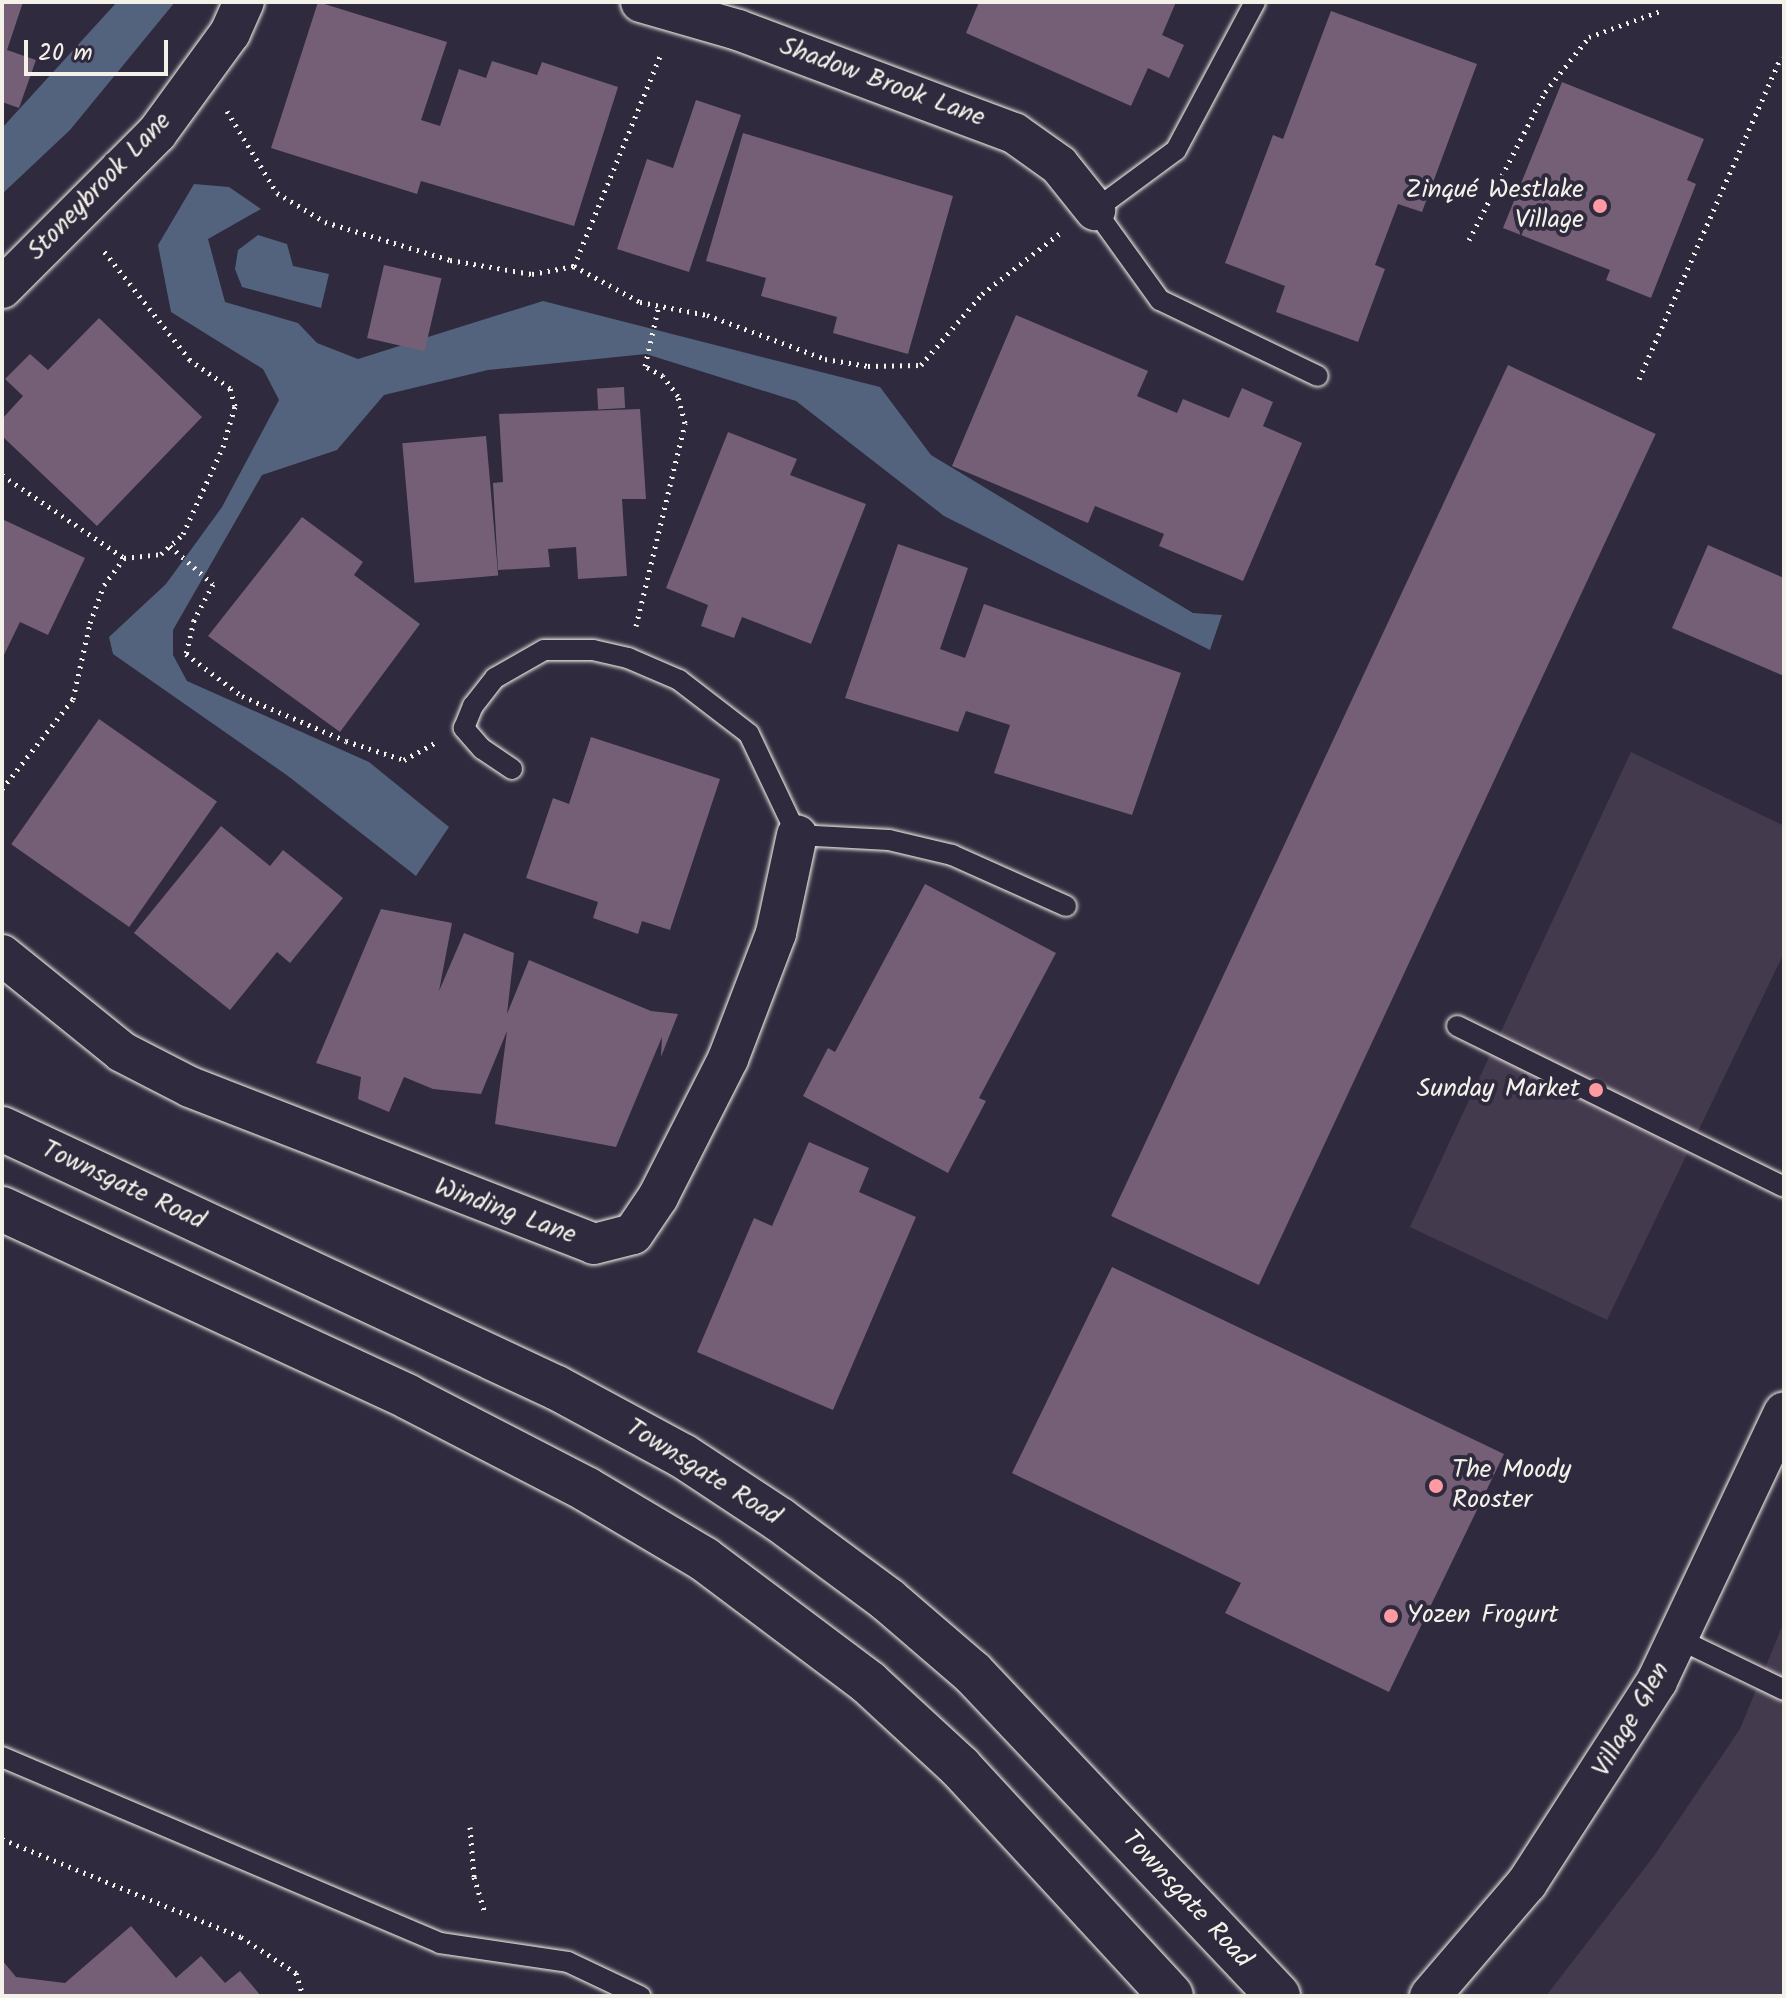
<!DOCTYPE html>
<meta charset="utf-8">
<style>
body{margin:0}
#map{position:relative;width:1786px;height:1998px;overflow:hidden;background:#2f2a3d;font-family:Kalam,sans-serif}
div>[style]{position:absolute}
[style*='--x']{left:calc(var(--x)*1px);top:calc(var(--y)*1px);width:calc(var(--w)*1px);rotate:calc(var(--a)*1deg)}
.built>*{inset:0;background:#443a4e}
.water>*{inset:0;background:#53627d}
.building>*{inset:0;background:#745f76;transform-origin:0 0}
.path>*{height:5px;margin-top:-2.5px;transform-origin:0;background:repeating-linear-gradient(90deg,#f4f1e8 0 2px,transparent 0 8px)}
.roads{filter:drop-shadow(0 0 2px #f4f1e8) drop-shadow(0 0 2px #f4f1e8)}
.lane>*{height:20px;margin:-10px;padding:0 10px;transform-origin:10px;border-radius:10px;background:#2f2a3d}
.street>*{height:40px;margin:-20px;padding:0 20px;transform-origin:20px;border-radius:20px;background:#2f2a3d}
.secondary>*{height:44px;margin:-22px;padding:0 22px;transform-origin:22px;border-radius:22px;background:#2f2a3d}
.dots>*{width:22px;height:22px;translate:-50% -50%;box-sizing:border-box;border:4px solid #2f2a3d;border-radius:50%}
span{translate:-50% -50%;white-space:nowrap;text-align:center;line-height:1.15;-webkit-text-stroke:8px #2f2a3d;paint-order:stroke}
.street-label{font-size:26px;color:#f4f1e8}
.poi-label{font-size:26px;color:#f4f1e8}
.right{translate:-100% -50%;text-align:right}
.left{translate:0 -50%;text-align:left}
.frame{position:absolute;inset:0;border:4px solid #f4f1e8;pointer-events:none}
.scale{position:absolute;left:24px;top:40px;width:144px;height:36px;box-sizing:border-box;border:4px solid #f4f1e8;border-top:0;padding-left:10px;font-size:24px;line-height:28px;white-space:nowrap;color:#f4f1e8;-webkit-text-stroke:6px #2f2a3d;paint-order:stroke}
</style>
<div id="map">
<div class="built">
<div style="clip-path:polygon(1631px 752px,1784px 826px,1784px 953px,1607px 1320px,1410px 1227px)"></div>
<div style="clip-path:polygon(1784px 1622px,1784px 1996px,1546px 1996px,1654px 1856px,1740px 1729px)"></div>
</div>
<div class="water">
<div style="clip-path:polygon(117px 2px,175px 2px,70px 130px,2px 194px,2px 128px)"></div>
<div style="clip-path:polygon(194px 184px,229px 187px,261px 209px,208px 239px,225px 302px,298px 323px,317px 343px,358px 359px,543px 301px,880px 387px,931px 455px,1193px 613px,1222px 615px,1210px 650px,944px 516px,796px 401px,646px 354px,488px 370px,384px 395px,337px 450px,262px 475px,173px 630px,173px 655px,187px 681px,369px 762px,449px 827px,416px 876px,288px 776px,113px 654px,109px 637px,166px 584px,222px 507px,279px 400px,263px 369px,171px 312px,158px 245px)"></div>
<div style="clip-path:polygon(258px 235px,287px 244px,293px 266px,329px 274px,321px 308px,242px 287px,235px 269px,238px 250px)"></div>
</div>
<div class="building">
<div style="clip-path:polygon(2px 2px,23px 2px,7px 50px,36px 60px,19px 108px,2px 102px)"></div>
<div style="clip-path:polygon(318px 2px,447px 42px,421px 120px,440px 126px,459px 69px,486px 78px,492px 61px,537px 75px,542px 62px,618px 87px,574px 226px,421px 181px,417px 194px,271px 148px)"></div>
<div style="clip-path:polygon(979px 2px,1176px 2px,1162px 35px,1184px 45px,1169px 78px,1148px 68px,1131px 106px,966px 33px)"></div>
<div style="clip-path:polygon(1331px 11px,1477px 64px,1422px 212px,1398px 204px,1375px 265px,1385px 269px,1358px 342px,1276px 312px,1285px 286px,1225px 263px,1273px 135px,1283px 139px)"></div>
<div style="clip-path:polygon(1562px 82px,1704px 139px,1687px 180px,1696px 184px,1651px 298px,1606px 280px,1610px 270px,1503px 228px)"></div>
<div style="clip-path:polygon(696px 100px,741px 115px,689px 272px,617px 249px,647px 159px,673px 168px)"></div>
<div style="clip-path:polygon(743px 133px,953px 196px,908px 354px,833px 333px,837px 317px,761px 296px,766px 278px,706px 261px)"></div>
<div style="left:384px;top:265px;width:59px;height:75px;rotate:13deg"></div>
<div style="clip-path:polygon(1016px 315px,1148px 371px,1137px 396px,1177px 413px,1183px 399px,1229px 418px,1242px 388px,1273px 402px,1263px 426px,1302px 443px,1243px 581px,1159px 546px,1164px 534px,1095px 506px,1088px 523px,952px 466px)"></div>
<div style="clip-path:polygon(99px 318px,202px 417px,97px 526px,2px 436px,2px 419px,23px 396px,5px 379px,30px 354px,48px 370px)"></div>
<div style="left:1508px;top:365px;width:163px;height:939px;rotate:25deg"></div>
<div style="left:624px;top:387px;width:21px;height:27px;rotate:87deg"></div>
<div style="clip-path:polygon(640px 409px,646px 499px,622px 499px,627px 576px,578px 579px,576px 547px,548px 549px,550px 567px,498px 570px,493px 483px,503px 482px,499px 414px)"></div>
<div style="clip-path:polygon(728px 432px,797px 459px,790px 475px,866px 504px,811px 644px,742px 617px,734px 638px,701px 626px,708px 605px,666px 588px)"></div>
<div style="left:486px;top:436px;width:140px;height:84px;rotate:85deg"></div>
<div style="clip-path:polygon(302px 517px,363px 562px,354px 575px,420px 624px,340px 732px,208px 636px)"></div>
<div style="clip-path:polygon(2px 519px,85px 558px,48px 635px,20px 622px,2px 659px)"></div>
<div style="clip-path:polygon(898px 544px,968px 568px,940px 649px,965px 658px,984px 604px,1181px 673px,1132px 815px,994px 773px,1010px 725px,966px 711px,958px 732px,845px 698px)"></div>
<div style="clip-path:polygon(1708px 545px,1784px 578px,1784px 676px,1672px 628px)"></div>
<div style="left:99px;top:719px;width:144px;height:153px;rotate:35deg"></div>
<div style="clip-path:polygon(591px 737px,720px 779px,670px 930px,642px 921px,638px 934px,593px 918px,598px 902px,526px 878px,553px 798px,569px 804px)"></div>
<div style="clip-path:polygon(221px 826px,270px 866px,283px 850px,343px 898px,290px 963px,277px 952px,230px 1010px,134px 933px)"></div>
<div style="clip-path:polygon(925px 884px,1056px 953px,979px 1098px,986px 1101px,948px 1173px,803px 1096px,828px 1048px,835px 1052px)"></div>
<div style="clip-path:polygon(381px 909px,452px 923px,439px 991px,464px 933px,514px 953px,507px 1014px,529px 960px,651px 1011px,678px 1014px,661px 1057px,662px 1037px,616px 1147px,495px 1124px,507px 1031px,481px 1094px,433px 1089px,404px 1077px,389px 1112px,358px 1099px,361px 1077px,316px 1063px)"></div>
<div style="clip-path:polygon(809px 1142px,869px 1168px,859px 1192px,916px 1217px,833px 1410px,697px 1352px,754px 1218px,772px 1226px)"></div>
<div style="clip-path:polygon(1112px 1267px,1504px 1454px,1389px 1692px,1225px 1613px,1241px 1583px,1012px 1473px)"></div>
<div style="clip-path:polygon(131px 1926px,176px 1978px,201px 1956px,225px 1983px,240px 1971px,261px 1996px,2px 1996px,2px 1960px,16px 1977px,65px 1983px)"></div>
</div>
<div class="path">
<div style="--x:227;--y:111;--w:96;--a:58.6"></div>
<div style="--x:277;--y:193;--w:56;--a:31.1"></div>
<div style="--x:325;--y:222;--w:131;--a:16.9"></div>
<div style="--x:450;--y:260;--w:83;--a:9.7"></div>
<div style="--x:532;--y:274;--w:43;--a:-10.8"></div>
<div style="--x:574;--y:266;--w:229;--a:-67.7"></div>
<div style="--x:1469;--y:240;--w:166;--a:-62.8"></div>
<div style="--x:1545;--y:92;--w:70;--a:-51.3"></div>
<div style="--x:1589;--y:37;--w:79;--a:-20"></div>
<div style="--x:574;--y:266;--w:75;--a:28.6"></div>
<div style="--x:640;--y:302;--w:68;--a:11"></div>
<div style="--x:707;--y:315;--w:126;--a:20.4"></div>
<div style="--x:825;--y:359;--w:44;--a:9.2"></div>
<div style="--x:868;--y:366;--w:53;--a:-1.1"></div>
<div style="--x:921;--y:365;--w:94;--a:-49.3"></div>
<div style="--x:982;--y:294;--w:99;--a:-38"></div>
<div style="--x:1639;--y:379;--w:352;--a:-66.2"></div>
<div style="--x:2;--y:475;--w:148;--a:34.2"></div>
<div style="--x:124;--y:558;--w:37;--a:-6"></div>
<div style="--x:161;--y:554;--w:30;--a:-42"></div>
<div style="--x:183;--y:534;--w:96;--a:-65.3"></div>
<div style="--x:223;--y:447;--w:43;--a:-73.7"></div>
<div style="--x:235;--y:406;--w:19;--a:-106"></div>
<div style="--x:230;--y:388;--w:49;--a:-145"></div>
<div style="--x:190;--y:360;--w:140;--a:-128.3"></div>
<div style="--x:170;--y:546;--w:57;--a:41.5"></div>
<div style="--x:213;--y:584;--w:41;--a:117.8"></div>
<div style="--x:194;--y:620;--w:35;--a:103"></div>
<div style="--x:186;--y:654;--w:70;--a:36.9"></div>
<div style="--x:242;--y:696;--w:113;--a:23.4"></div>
<div style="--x:346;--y:741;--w:61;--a:18.1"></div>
<div style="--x:404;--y:760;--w:35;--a:-29"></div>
<div style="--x:636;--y:626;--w:209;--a:-76.4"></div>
<div style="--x:685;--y:423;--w:28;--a:-105"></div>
<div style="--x:678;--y:396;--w:25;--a:-127"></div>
<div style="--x:663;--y:376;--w:21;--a:-151"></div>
<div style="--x:645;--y:366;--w:63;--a:-77.1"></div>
<div style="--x:2;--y:789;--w:115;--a:-51.7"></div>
<div style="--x:73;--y:699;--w:78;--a:-77.4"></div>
<div style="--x:90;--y:623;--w:40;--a:-69.8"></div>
<div style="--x:104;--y:585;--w:34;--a:-53"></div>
<div style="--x:470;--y:1827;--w:50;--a:85.4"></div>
<div style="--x:474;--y:1877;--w:39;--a:73"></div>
<div style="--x:2;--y:1839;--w:258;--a:22.3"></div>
<div style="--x:241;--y:1937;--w:66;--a:33.2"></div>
<div style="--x:296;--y:1973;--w:24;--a:73"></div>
</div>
<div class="roads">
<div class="lane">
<div style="--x:1255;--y:2;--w:168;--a:118.1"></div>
<div style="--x:1176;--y:150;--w:101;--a:143.5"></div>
<div style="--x:1095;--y:210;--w:111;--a:54.2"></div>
<div style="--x:1160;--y:300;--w:175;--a:25.7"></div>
<div style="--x:512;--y:769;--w:36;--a:-146"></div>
<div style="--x:482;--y:749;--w:28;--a:-131"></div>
<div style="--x:464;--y:728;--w:24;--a:-68"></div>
<div style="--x:473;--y:706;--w:36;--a:-52"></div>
<div style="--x:495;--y:678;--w:56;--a:-29.7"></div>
<div style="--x:544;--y:650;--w:49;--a:0"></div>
<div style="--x:593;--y:650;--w:36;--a:13"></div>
<div style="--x:628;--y:658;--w:56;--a:23.3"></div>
<div style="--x:679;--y:680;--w:88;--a:37.6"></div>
<div style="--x:749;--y:734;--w:112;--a:64.6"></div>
<div style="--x:797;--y:835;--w:92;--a:3.1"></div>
<div style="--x:889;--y:840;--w:65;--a:13.4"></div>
<div style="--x:952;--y:855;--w:125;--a:24.1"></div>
<div style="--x:1457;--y:1026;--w:364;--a:26.2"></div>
<div style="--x:1677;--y:1638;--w:119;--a:25.9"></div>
<div style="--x:2;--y:1757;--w:476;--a:23"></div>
<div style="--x:440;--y:1943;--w:129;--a:8.4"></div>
<div style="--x:568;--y:1962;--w:80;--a:25.3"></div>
</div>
<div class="street">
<div style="--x:641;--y:2;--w:101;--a:16.1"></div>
<div style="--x:738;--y:30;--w:295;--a:20.5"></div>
<div style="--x:1014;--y:133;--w:55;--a:35.4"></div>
<div style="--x:1059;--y:165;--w:58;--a:51.3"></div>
<div style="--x:2;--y:288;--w:219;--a:-45"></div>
<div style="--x:157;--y:133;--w:124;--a:-53.9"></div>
<div style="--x:230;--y:33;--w:34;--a:-66"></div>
<div style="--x:2;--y:955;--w:154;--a:38.9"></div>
<div style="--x:122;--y:1052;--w:76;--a:27.2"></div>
<div style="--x:190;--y:1087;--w:433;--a:21.2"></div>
<div style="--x:594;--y:1244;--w:40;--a:-14.4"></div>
<div style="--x:633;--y:1234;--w:45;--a:-56"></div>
<div style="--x:658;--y:1197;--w:155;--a:-63.1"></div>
<div style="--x:728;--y:1059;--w:135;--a:-69.1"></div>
<div style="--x:776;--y:933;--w:100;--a:-77.9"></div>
<div style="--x:1430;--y:1996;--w:149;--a:-49.4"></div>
<div style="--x:1527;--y:1883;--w:240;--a:-57.2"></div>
<div style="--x:1657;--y:1681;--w:297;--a:-64.7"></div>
</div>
<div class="secondary">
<div style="--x:2;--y:1129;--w:612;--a:25.02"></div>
<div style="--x:557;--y:1388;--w:143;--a:28.4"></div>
<div style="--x:683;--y:1456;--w:116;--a:33.4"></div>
<div style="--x:780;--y:1520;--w:134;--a:36.5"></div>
<div style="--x:888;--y:1600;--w:112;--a:40.7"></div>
<div style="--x:973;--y:1673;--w:444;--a:46.6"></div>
<div style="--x:2;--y:1209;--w:447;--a:24.8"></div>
<div style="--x:408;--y:1397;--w:200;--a:27.3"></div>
<div style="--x:586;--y:1489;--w:137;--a:30.7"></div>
<div style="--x:704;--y:1559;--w:206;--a:36.9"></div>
<div style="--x:869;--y:1683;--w:124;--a:42.7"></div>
<div style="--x:960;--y:1767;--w:311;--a:47.3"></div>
</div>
</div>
<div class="dots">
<div style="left:1600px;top:206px;background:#ff9aa2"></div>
<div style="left:1596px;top:1090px;background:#ff9aa2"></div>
<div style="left:1436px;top:1486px;background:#ff9aa2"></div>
<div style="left:1391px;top:1616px;background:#ff9aa2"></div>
</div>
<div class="street-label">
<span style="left:882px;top:83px;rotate:20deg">Shadow Brook Lane</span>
<span style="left:100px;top:187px;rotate:-46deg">Stoneybrook Lane</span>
<span style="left:123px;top:1186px;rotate:25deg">Townsgate Road</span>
<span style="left:505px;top:1212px;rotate:20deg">Winding Lane</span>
<span style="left:703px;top:1473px;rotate:32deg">Townsgate Road</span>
<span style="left:1632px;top:1720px;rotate:-60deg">Village Glen</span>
<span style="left:1186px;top:1900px;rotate:47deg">Townsgate Road</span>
</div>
<div class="poi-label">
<span class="right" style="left:1584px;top:206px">Zinqué Westlake<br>Village</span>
<span class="right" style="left:1580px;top:1090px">Sunday Market</span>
<span class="left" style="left:1452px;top:1486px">The Moody<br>Rooster</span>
<span class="left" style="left:1407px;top:1616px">Yozen Frogurt</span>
</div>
<div class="frame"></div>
<div class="scale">20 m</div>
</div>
